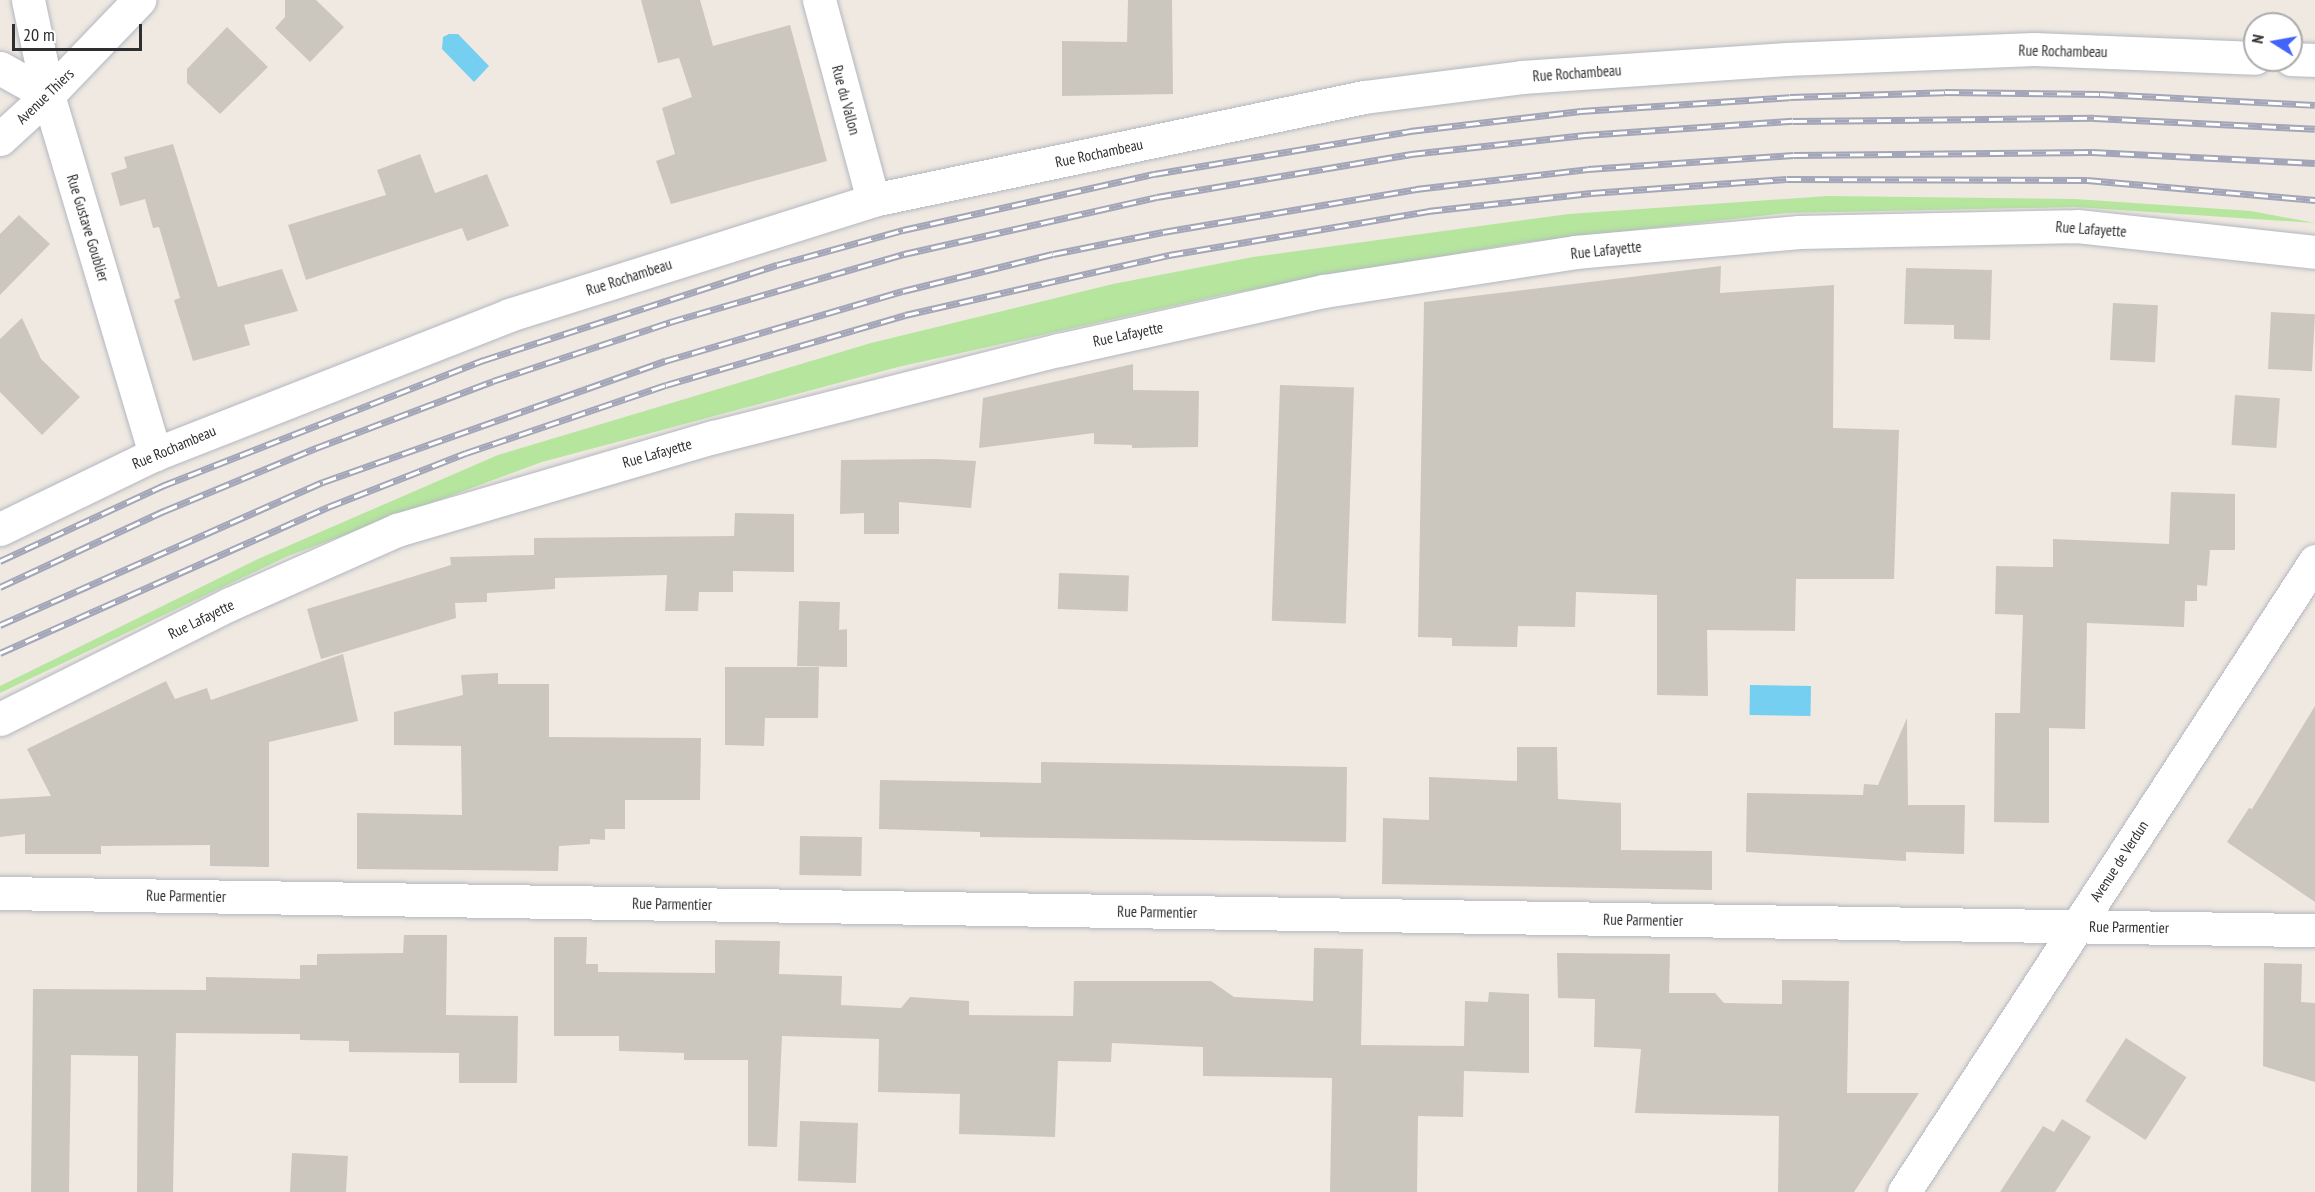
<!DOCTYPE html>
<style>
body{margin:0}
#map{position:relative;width:2315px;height:1192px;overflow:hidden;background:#efe9e1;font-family:"PT Sans Narrow",sans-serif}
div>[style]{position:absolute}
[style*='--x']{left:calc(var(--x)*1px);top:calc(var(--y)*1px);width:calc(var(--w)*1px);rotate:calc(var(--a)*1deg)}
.green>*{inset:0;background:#b6e59e}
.water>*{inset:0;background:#75cff0;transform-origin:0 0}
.building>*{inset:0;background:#cbc7bf;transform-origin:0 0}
.roads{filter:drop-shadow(0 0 2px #b4b7c1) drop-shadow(0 0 2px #b4b7c1)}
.street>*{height:33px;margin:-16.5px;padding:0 16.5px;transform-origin:16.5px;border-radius:16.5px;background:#fff}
.rail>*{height:7px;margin-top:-3.5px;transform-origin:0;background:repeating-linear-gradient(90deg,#fff 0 14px,#a3a6b8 0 28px);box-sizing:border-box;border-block:2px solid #a3a6b8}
span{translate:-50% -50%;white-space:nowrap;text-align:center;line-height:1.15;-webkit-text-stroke:4.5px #fff;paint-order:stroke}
.street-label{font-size:15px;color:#2e2e2e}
.north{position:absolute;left:2243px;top:12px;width:60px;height:60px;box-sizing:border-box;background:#fff;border:2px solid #ababab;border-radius:50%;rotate:281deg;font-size:16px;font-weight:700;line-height:24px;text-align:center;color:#2e2e2e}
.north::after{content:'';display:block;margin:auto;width:21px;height:27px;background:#4264fb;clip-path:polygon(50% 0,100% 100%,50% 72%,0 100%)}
.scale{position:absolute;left:12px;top:24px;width:130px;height:27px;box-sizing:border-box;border:3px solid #2e2e2e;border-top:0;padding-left:8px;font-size:18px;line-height:21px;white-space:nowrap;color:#2e2e2e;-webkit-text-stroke:4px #fff;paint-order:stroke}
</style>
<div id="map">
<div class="green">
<div style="clip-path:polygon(1828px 196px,2075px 199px,2251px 211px,2315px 223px,2075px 207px,1787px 213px,1519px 243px,1227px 294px,898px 367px,542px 462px,288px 556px,0 693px,0 686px,258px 559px,498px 455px,871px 343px,1113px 284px,1253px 257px,1569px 214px)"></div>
</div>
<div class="water">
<div style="clip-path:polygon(449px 34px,458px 34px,489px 66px,474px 82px,442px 49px,443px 37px)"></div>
<div style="left:1750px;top:685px;width:61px;height:30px;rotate:1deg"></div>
</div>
<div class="building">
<div style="clip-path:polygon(285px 0,316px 0,344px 27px,310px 62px,275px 28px,285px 17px)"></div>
<div style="clip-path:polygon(641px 0,700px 0,713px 46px,790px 25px,827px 161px,671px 204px,656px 161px,675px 154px,662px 108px,692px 97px,679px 58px,658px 63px)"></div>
<div style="clip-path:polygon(1128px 0,1172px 0,1173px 94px,1062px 96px,1062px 41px,1127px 42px)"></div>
<div style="clip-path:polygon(227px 27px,268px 67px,220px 114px,187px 83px,187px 69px)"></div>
<div style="clip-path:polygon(173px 144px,218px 287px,282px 269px,298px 311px,244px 325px,250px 345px,193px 361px,174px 300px,180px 298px,159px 227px,153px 228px,145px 199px,120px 206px,111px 173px,127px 168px,124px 157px)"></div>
<div style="clip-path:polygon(420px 154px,435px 193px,487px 174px,509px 226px,467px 241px,462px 228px,306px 280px,288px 225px,386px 195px,377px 170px)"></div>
<div style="clip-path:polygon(19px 215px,50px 244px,0 295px,0 234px)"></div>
<div style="clip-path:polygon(1721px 266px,1720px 293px,1834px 285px,1833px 428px,1899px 430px,1894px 579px,1796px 579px,1795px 631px,1707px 630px,1708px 696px,1657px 695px,1657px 595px,1576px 592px,1575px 627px,1518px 626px,1517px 647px,1452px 646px,1452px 638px,1418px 637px,1424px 302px)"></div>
<div style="clip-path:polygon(1906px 268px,1992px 270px,1990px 340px,1954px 339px,1954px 325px,1904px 324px)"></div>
<div style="left:2113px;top:303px;width:45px;height:57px;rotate:3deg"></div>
<div style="left:2271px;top:312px;width:44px;height:57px;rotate:3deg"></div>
<div style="clip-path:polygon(22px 318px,41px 359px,80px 397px,42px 435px,0 392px,0 339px)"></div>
<div style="clip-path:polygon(1133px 364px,1133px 390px,1199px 391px,1198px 447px,1132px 448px,1132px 445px,1094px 444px,1094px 433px,979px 448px,983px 398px)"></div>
<div style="left:1280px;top:385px;width:74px;height:236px;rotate:2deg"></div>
<div style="left:2235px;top:395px;width:45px;height:50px;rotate:4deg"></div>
<div style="clip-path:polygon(936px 459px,976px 461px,971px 508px,899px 502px,899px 534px,864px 534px,864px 513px,840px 514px,841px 460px)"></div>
<div style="clip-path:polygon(2171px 492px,2235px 494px,2235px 550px,2210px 550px,2207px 586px,2197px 585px,2197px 601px,2185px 601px,2184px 627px,2087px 623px,2085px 729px,2049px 728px,2049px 823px,1994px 822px,1995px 713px,2020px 713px,2023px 615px,1995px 614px,1996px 566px,2053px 567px,2053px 539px,2169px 544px)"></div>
<div style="clip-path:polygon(735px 513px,794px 514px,794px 572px,733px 571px,733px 592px,699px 592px,698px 611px,665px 611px,667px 575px,555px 578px,555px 589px,487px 593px,487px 602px,455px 603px,456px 618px,321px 659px,307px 609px,451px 565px,450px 557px,534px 555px,534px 538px,734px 536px)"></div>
<div style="left:1059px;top:573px;width:70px;height:36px;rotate:2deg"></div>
<div style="clip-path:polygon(799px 601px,840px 602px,839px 630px,847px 629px,847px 667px,797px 666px)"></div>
<div style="clip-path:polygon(343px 654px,358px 721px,269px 742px,269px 867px,210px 866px,210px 845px,101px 846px,101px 854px,25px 854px,25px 834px,0 837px,0 799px,51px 796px,27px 749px,166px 681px,175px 699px,207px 688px,211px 700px)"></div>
<div style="clip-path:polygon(725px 667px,819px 667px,818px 718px,765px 718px,764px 746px,725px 745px)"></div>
<div style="clip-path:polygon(498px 673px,498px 684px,549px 684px,549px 737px,701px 738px,700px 800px,625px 800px,625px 829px,605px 829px,605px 840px,590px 839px,590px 844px,559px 846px,558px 871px,357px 869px,357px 813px,462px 815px,461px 746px,394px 745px,394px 712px,463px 695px,461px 675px)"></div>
<div style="clip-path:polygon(2315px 706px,2315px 902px,2227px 842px,2249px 808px,2252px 809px)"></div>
<div style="clip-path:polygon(1907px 718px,1908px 805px,1965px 805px,1964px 854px,1906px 852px,1906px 861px,1746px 852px,1747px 793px,1863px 795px,1864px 784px,1878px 785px)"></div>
<div style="clip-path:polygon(1517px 747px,1557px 747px,1558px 799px,1621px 803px,1621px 850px,1712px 851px,1712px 890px,1382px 884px,1383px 818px,1429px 820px,1429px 777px,1517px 781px)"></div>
<div style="clip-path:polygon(1041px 762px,1347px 767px,1346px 842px,980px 837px,980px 832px,879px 829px,880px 780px,1041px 783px)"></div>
<div style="left:800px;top:836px;width:62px;height:39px;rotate:1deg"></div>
<div style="clip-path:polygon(404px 935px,447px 935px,446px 1015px,518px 1016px,517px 1083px,459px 1083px,459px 1053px,349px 1052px,349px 1041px,300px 1040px,300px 1034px,176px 1033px,173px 1192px,137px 1192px,138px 1056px,71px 1055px,69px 1192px,31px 1192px,33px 989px,206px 990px,206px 977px,300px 979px,300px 965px,317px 965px,317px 954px,403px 953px)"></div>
<div style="clip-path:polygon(554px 937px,587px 937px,586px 964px,598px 964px,598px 972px,715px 973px,715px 940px,780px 941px,779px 974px,842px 976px,841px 1005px,901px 1008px,910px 997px,969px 1001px,969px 1015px,1073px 1016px,1074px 981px,1211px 981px,1234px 997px,1313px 1001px,1314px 948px,1363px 949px,1361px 1045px,1464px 1046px,1465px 1001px,1488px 1002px,1489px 992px,1529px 994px,1529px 1073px,1464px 1071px,1463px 1117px,1418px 1116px,1417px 1192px,1330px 1192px,1332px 1078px,1203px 1076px,1203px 1047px,1112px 1043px,1111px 1062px,1058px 1061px,1055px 1137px,959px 1134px,960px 1094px,878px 1092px,879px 1039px,782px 1036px,777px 1147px,748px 1146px,748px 1060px,684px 1060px,684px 1053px,619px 1051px,619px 1036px,554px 1036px)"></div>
<div style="clip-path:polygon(1557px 953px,1670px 954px,1669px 993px,1715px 993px,1724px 1003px,1782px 1004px,1782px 980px,1849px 981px,1847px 1093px,1919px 1093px,1854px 1192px,1778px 1192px,1779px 1116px,1635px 1113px,1641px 1049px,1594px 1047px,1595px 999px,1558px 998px)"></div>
<div style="clip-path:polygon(2264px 963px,2302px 964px,2301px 1002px,2315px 1003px,2315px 1082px,2263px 1066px)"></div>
<div style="left:2126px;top:1038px;width:72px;height:75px;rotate:33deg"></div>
<div style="clip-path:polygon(2062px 1119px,2091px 1137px,2055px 1192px,2000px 1192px,2043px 1126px,2054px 1132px)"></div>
<div style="left:800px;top:1121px;width:58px;height:60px;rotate:2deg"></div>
<div style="left:292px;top:1153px;width:56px;height:39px;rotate:3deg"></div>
</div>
<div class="roads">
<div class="street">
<div style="--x:28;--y:0;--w:97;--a:78.1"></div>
<div style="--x:48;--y:95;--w:375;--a:73.4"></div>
<div style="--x:819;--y:0;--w:207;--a:74.9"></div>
<div style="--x:2291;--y:59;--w:24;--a:2"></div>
<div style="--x:0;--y:68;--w:55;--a:29.4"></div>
<div style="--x:0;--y:139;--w:65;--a:-42.5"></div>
<div style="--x:48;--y:95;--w:132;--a:-46.2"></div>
<div style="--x:0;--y:529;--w:172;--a:-25.8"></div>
<div style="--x:155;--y:454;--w:380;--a:-21.4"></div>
<div style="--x:509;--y:315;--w:382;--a:-17.5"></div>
<div style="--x:873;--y:200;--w:502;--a:-11.85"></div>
<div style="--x:1364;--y:97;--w:159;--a:-7.2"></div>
<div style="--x:1522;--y:77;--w:265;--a:-3.9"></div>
<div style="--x:1786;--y:59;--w:248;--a:-2.3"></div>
<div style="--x:2034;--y:49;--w:221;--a:2.3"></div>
<div style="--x:0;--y:719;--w:257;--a:-26.6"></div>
<div style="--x:230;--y:604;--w:183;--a:-23.9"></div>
<div style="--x:397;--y:530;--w:330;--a:-16.4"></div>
<div style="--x:714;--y:437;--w:356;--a:-14.2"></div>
<div style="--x:1059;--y:350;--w:271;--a:-12.6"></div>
<div style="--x:1324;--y:291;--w:254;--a:-8.8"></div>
<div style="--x:1575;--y:252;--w:225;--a:-5.1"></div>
<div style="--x:1799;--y:232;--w:278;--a:-1.2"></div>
<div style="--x:2077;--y:226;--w:239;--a:6.2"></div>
<div style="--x:0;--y:893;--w:2315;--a:0.92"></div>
<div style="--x:1904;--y:1192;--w:753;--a:-56.92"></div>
</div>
</div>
<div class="rail">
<div style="--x:0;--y:561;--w:179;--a:-24.8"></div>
<div style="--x:162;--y:486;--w:346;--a:-21.4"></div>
<div style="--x:484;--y:360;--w:308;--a:-18"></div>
<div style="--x:777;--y:265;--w:131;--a:-15.5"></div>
<div style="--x:903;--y:230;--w:257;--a:-12.6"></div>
<div style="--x:1154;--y:174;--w:260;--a:-9.5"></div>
<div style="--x:1410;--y:131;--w:172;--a:-6.7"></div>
<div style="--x:1581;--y:111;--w:209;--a:-3.8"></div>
<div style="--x:1790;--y:97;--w:155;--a:-1.8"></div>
<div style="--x:1945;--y:92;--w:155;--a:0.7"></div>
<div style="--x:2100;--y:94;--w:215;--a:2.9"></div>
<div style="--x:0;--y:587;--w:181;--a:-24.9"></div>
<div style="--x:164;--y:511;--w:165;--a:-22.5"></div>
<div style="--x:316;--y:448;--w:189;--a:-20.7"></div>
<div style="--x:493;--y:381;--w:187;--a:-18.4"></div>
<div style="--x:670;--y:322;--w:244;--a:-16.2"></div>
<div style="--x:904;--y:254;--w:259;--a:-12.7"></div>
<div style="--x:1157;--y:197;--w:258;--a:-9.6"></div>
<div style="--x:1411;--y:154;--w:175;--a:-6.2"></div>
<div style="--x:1585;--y:135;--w:208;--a:-3.9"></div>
<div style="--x:1793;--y:121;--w:301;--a:-0.6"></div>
<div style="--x:2094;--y:118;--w:221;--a:2.8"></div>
<div style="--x:0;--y:625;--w:353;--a:-23.9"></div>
<div style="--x:323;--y:482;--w:363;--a:-19.5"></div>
<div style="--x:665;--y:361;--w:248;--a:-16.4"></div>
<div style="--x:903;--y:291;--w:154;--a:-13.9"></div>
<div style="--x:1053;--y:254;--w:112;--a:-11.3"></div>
<div style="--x:1163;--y:232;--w:257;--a:-9.6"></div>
<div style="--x:1416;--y:189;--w:173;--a:-6.6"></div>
<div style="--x:1588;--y:169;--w:206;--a:-3.9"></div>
<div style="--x:1794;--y:155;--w:298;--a:-0.6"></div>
<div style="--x:2092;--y:152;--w:223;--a:2.8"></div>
<div style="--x:0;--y:653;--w:359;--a:-24"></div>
<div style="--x:328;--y:507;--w:148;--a:-21.4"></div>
<div style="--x:466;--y:453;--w:211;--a:-18.8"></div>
<div style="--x:666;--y:385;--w:249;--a:-16.3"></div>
<div style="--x:905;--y:315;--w:271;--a:-12.8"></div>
<div style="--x:1169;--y:255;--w:263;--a:-9.6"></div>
<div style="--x:1428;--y:211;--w:164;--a:-6.3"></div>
<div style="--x:1591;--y:193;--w:196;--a:-4.1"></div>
<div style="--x:1787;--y:179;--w:300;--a:0.2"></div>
<div style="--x:2087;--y:180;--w:229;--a:5"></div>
</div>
<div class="street-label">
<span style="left:2063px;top:51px;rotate:1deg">Rue Rochambeau</span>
<span style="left:1577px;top:73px;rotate:-4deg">Rue Rochambeau</span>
<span style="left:45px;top:96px;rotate:-44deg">Avenue Thiers</span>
<span style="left:846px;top:100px;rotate:75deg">Rue du Vallon</span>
<span style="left:1099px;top:153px;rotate:-12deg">Rue Rochambeau</span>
<span style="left:88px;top:228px;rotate:73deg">Rue Gustave Goublier</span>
<span style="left:2091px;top:229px;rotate:4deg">Rue Lafayette</span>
<span style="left:1606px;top:250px;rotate:-6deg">Rue Lafayette</span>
<span style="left:629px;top:277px;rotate:-18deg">Rue Rochambeau</span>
<span style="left:1128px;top:334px;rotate:-12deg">Rue Lafayette</span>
<span style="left:174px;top:447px;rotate:-23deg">Rue Rochambeau</span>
<span style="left:657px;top:453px;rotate:-16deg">Rue Lafayette</span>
<span style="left:201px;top:619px;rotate:-26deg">Rue Lafayette</span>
<span style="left:2119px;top:861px;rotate:-57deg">Avenue de Verdun</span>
<span style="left:186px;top:896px;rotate:1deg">Rue Parmentier</span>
<span style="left:672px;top:904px;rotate:1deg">Rue Parmentier</span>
<span style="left:1157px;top:912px;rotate:1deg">Rue Parmentier</span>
<span style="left:1643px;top:920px;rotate:1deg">Rue Parmentier</span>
<span style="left:2129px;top:927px;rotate:1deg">Rue Parmentier</span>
</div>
<div class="north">N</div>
<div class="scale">20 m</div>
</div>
